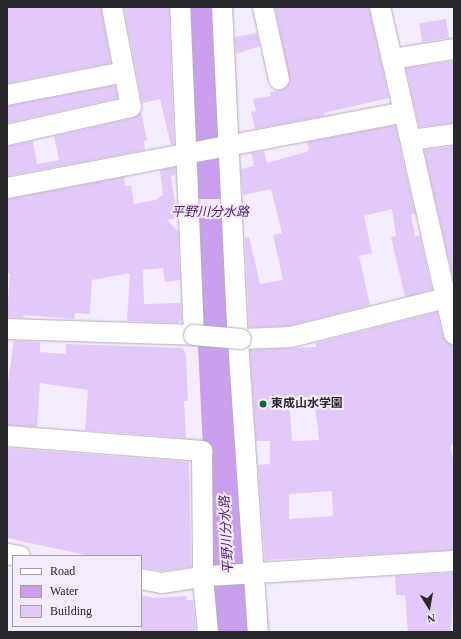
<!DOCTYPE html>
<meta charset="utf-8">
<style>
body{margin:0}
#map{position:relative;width:461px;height:639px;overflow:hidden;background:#f4ecfc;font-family:"Times New Roman","Noto Sans JP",serif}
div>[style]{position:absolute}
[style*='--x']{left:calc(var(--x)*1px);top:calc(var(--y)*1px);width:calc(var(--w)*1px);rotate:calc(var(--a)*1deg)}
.water>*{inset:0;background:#caa0ee}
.pier>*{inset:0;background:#f4ecfc;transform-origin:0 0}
.building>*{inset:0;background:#e2c9f9;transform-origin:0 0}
.roads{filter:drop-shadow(0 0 1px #b3abba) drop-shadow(0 0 1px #b3abba)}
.minor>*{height:20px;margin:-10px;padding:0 10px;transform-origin:10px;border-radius:10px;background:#fff}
.bridges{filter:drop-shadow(0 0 1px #b3abba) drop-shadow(0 0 1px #b3abba)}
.minor-bridge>*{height:20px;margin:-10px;padding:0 10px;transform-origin:10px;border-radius:10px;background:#fff}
.dots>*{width:11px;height:11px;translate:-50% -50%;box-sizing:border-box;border:2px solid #f4ecfc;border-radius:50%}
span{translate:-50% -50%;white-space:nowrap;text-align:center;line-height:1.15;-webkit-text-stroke:4px #f4ecfc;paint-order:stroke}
.poi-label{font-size:12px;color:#29262c;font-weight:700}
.left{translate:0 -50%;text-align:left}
.water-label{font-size:13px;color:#511973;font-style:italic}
.frame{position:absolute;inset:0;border:8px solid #29262c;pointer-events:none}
.legend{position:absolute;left:12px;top:555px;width:130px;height:72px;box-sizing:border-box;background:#f4ecfc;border:1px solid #a39da9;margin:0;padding:5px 7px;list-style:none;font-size:12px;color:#29262c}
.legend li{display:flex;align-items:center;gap:8px;height:20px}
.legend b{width:20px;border:1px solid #a39da9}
.north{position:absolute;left:409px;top:587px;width:40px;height:40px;-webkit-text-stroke:3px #f4ecfc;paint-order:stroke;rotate:169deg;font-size:11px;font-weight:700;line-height:16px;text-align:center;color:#29262c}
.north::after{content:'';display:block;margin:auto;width:14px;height:18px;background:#29262c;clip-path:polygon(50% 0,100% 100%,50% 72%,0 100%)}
</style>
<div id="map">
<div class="water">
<div style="clip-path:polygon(188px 7px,216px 7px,250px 632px,212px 632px,197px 326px)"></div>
</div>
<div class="pier">
<div style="left:229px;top:199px;width:8px;height:38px;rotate:90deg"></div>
</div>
<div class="building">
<div style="clip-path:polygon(7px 7px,101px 7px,111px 63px,7px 83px)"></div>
<div style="clip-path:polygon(124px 7px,169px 7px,174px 144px,171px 145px,160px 99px,142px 103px)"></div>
<div style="clip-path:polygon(275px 7px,369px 7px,389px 98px,324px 113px,324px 116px,255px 129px,251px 112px,256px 111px,253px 99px,271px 96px,270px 92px,282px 90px,290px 82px)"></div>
<div style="left:446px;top:19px;width:19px;height:27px;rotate:81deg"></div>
<div style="clip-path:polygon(257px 33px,260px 46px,236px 54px,235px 37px)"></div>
<div style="clip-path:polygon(454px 61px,454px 123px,419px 127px,406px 68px)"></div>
<div style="clip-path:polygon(115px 85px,118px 98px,7px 123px,7px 106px)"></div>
<div style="clip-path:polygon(141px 112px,147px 140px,144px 141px,145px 150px,7px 176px,7px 146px,33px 141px,37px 164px,59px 160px,54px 136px,134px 118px)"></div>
<div style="clip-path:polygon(395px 125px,415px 214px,411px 214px,415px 236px,420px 236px,432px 290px,405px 297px,391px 237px,396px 236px,392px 209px,364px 216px,372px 253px,359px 256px,370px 305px,289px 326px,249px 327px,245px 238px,249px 237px,260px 284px,283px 280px,273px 235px,282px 233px,271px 189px,243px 195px,241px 169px,254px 166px,251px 153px,264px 151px,267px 163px,309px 151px,307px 142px)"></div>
<div style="clip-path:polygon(454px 146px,454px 278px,453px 278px,424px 150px)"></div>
<div style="clip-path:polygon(175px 167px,176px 175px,171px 176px,177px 218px,167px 220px,178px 232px,180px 280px,165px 282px,163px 268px,143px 270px,144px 304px,181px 303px,182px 320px,177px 323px,127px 321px,130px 273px,92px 280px,90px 314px,75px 313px,74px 319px,24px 315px,23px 318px,7px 317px,10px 273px,7px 273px,7px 199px,124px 177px,125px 186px,131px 185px,134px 204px,155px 200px,163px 195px,160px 170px)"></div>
<div style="clip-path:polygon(evenodd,437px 312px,443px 337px,454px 347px,454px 443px,450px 446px,454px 463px,454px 550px,265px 560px,258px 465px,270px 464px,270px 441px,256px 441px,250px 350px,316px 347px,316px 343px,437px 312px,289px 397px,314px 397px,319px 440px,292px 441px,289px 397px,437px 312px,332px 491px,333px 516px,289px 519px,289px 494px,332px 491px)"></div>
<div style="clip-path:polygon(14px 341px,40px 342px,40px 352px,66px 354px,66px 344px,182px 348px,186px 354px,188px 401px,184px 401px,186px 438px,85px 430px,88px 390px,40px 383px,37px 427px,7px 425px,7px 389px)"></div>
<div style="clip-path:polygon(7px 448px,189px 462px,191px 567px,162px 571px,141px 567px,141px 556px,90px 556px,7px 538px)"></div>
<div style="clip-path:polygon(454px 573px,451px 632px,408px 632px,405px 595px,396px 595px,395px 576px)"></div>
<div style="clip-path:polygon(141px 595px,154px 598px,186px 596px,187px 600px,193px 600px,196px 632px,141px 632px)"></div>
</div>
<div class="roads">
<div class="minor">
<div style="--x:222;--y:7;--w:334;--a:87.3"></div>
<div style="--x:238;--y:341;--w:292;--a:86.1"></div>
<div style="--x:263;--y:7;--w:74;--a:77.5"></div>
<div style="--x:380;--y:7;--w:53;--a:77"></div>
<div style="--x:454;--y:49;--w:63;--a:170.8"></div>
<div style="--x:392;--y:59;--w:282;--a:77.3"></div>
<div style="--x:7;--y:95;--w:119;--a:-11.1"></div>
<div style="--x:7;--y:135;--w:127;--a:-12.7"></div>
<div style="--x:131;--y:107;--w:102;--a:-100.8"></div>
<div style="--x:411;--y:140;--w:43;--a:-7.9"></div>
<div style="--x:7;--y:188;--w:404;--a:-10.8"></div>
<div style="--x:7;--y:329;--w:187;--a:1.8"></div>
<div style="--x:194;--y:335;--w:328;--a:-92.4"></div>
<div style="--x:241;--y:339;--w:50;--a:-2.3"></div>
<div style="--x:291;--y:337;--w:168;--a:-14.1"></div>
<div style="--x:7;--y:436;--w:196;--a:4.4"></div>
<div style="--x:202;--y:451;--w:127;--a:89.5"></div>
<div style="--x:203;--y:578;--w:54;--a:84.7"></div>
<div style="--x:7;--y:554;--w:13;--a:9"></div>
<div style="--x:141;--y:579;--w:21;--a:11"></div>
<div style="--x:162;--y:583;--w:47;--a:-8.7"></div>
<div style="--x:208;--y:576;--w:246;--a:-3.5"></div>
</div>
</div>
<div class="bridges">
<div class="minor-bridge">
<div style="--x:194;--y:335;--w:47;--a:4.9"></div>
</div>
</div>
<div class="dots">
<div style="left:263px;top:404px;background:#166635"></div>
</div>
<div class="poi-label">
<span class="left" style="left:271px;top:404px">東成山水学園</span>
</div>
<div class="water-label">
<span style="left:210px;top:212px">平野川分水路</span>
<span style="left:227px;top:535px;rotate:-93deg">平野川分水路</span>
</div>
<div class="frame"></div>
<ul class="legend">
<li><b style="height:5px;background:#fff"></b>Road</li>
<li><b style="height:11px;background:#caa0ee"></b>Water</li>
<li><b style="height:11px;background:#e2c9f9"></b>Building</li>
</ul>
<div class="north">N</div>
</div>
